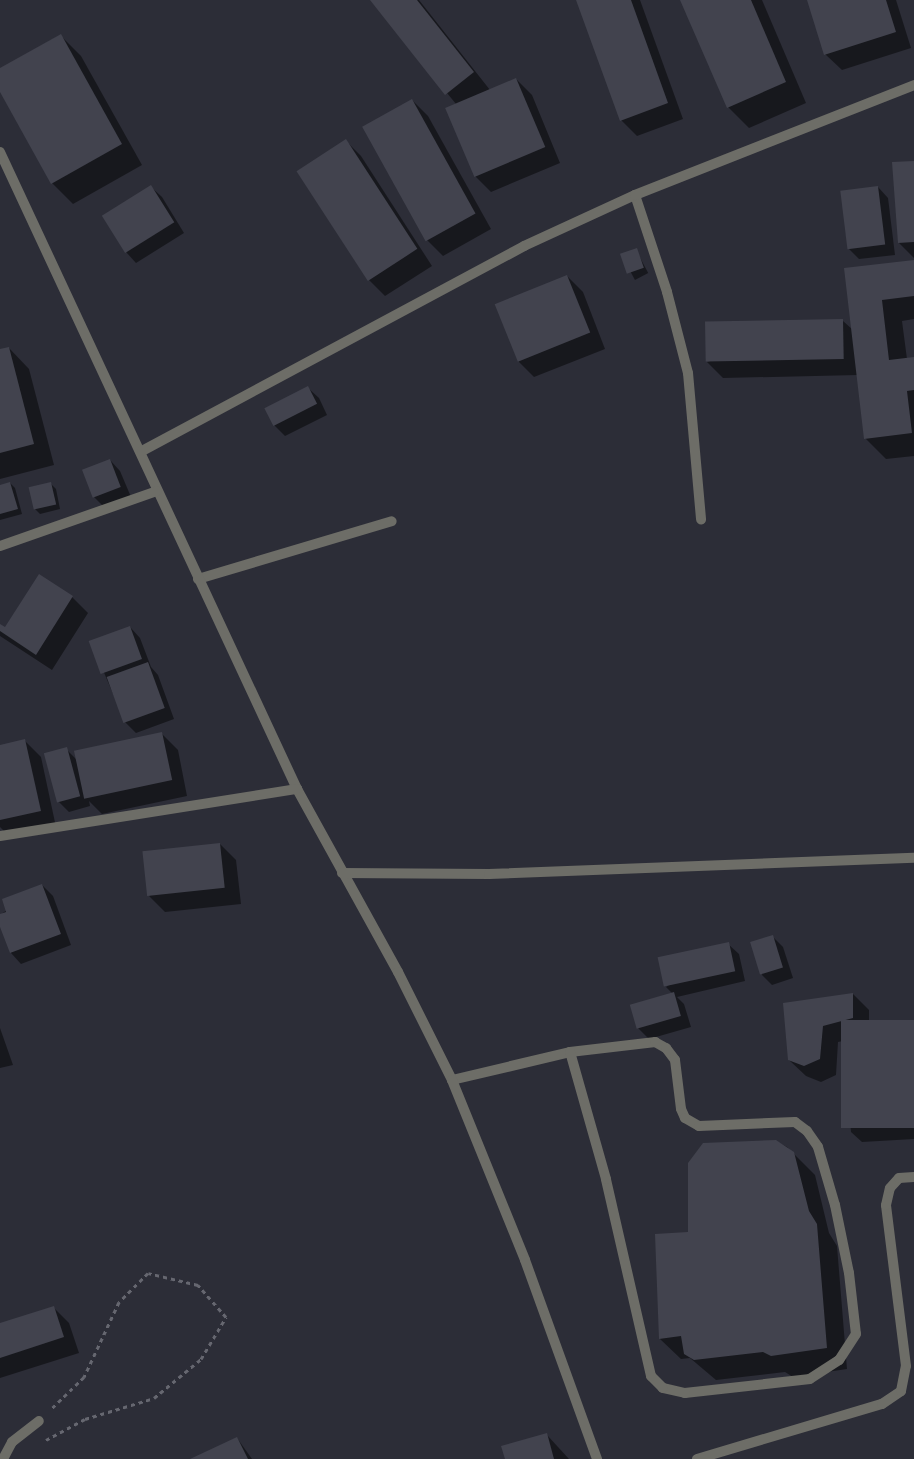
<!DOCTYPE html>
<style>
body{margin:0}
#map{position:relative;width:914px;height:1459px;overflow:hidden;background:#2c2d37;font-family:Inter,sans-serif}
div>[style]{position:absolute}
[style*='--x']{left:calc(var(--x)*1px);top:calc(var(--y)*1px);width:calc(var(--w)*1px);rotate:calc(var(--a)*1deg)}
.shadow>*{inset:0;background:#0007;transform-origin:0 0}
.building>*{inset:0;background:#42434e;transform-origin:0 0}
.path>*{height:3px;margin-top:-1.5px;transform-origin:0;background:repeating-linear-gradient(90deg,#666770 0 4px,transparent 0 8px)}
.lane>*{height:10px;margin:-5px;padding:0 5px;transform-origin:5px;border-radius:5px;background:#6d6d67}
.street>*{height:10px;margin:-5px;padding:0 5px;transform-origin:5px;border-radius:5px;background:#6d6d67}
span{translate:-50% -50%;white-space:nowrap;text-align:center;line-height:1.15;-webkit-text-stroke:4.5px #15151a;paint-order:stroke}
</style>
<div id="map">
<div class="shadow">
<div style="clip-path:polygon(371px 0,419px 0,490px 90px,516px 79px,532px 95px,560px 163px,491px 192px,475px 176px,456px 104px)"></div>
<div style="clip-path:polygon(578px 0,640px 0,683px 119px,637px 136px,621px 120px)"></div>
<div style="clip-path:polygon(681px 0,762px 0,806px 103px,749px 128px,728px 107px)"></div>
<div style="clip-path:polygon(808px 0,896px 0,911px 48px,842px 70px,825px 54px)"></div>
<div style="clip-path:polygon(60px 35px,81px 56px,142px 165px,73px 204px,52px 183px,0 90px,0 69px)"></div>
<div style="clip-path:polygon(412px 100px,428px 116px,491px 229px,443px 256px,427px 240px)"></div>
<div style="clip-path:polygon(345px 140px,361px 156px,432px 266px,385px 296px,369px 280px)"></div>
<div style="clip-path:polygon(914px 162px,914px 258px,899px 243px)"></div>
<div style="clip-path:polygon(151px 187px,162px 197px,184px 233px,136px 263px,126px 252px)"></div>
<div style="clip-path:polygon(878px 187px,888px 198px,895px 255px,859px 259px,848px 248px)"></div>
<div style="left:636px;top:250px;width:26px;height:15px;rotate:62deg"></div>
<div style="clip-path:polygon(914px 261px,914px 319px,902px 321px,907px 359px,914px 358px,914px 456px,886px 459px,865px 438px,858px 375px,723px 378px,707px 362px,843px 321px,853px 330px)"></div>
<div style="clip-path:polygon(567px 276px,583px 292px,605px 349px,534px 377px,518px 361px)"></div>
<div style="clip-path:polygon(9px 348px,29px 369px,54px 465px,0 479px,0 350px)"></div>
<div style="clip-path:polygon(308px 388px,319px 398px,327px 415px,285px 436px,274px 425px)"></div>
<div style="clip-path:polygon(110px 460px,120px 471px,131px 497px,105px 508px,94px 497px)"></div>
<div style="clip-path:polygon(10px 483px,15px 488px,22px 514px,0 520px,0 486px)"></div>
<div style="clip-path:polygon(51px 484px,56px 489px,60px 509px,40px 514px,35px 509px)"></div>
<div style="clip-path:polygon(72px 597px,88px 613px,52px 670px,0 636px,0 625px,6px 629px)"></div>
<div style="clip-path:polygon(130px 627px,140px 638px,151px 667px,158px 675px,174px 719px,136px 733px,125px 722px,91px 642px)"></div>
<div style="clip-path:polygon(162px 734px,178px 750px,187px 796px,102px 814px,89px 801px,90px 806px,69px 812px,58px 801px,66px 749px,77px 760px)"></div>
<div style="clip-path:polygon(25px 741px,41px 757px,56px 827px,10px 837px,0 827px,0 746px)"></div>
<div style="clip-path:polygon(220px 844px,236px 860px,241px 904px,165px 912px,149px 896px)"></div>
<div style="clip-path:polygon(42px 885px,53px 896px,71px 945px,21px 964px,11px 953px,0 915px)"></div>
<div style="clip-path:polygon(773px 937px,783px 947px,793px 978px,772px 985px,762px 975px)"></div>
<div style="clip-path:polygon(728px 944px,739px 954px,745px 981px,677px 997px,684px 1004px,691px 1027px,649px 1039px,638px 1028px,673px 994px,666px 987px)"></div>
<div style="clip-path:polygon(853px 994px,869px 1010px,869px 1024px,914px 1021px,914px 1139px,862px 1142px,851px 1132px,843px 1041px,838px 1042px,836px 1075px,821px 1082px,806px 1076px,789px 1060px)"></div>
<div style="clip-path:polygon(0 1028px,13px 1065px,0 1068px)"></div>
<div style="clip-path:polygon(776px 1141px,787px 1147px,815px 1175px,829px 1233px,837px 1246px,847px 1369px,793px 1377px,785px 1372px,716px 1380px,690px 1358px,681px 1359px,660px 1339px,689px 1233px)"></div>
<div style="clip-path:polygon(53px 1307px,69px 1323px,79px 1353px,0 1378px,0 1324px)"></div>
<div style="clip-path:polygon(547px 1435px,569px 1459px,506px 1459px)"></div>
<div style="clip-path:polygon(237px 1438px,252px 1459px,193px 1459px)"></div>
</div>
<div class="building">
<div style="clip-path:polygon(370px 0,417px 0,474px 72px,445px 95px)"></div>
<div style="clip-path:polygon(576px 0,631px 0,668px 103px,620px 121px)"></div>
<div style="clip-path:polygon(680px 0,751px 0,786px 82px,727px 108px)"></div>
<div style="clip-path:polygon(807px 0,886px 0,896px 32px,824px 55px)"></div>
<div style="clip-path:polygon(61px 34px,122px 144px,51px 184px,0 92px,0 68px)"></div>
<div style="left:516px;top:78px;width:75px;height:77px;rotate:67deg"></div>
<div style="left:412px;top:99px;width:131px;height:57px;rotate:61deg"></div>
<div style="left:346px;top:139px;width:131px;height:59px;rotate:57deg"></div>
<div style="clip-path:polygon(914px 161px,914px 242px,898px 243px,892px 162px)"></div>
<div style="left:151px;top:185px;width:44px;height:58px;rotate:58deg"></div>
<div style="left:878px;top:186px;width:59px;height:38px;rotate:83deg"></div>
<div style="left:637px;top:248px;width:21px;height:18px;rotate:71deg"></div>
<div style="clip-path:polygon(914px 260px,914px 296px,882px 300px,889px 360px,914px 357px,914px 390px,907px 391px,912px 433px,864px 439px,844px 268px)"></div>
<div style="left:567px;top:275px;width:62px;height:78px;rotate:68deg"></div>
<div style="left:843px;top:319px;width:40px;height:138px;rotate:89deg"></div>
<div style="clip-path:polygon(9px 347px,34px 444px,0 453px,0 349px)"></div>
<div style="left:308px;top:386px;width:20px;height:49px;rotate:63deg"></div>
<div style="left:110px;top:459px;width:30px;height:30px;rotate:69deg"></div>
<div style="clip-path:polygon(10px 482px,18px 509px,0 514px,0 485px)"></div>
<div style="left:51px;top:482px;width:23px;height:23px;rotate:77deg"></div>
<div style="clip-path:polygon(39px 574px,73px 596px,36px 655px,0 631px,0 624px,5px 627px)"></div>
<div style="left:130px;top:626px;width:35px;height:44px;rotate:70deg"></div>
<div style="left:148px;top:662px;width:49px;height:44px;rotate:70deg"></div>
<div style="left:162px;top:732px;width:49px;height:90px;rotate:78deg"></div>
<div style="clip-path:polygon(25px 739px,41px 811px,0 820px,0 745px)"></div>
<div style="left:67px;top:747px;width:51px;height:24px;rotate:75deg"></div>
<div style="left:220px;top:843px;width:45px;height:78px;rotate:84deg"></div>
<div style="clip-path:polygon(42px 884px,61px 934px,10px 953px,0 927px,0 914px,6px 912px,2px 899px)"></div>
<div style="left:773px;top:935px;width:34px;height:24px;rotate:73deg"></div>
<div style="left:729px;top:942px;width:30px;height:73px;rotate:78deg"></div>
<div style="left:674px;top:992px;width:25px;height:46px;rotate:74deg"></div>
<div style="clip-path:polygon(853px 993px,853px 1018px,823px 1026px,820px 1059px,804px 1066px,788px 1060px,783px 1003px)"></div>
<div style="left:914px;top:1020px;width:108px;height:73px;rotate:90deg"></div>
<div style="clip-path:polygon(776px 1140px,794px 1152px,809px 1211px,817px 1224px,827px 1348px,771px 1356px,763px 1352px,694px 1360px,684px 1354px,681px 1336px,659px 1339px,655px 1234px,688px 1232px,688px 1163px,703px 1143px)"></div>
<div style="clip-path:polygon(54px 1306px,64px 1337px,0 1358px,0 1323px)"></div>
<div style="clip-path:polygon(547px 1433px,554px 1459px,505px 1459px,501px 1446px)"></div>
<div style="clip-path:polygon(237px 1437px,248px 1459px,190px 1459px)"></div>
</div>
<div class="path">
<div style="--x:46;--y:1440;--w:44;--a:-28.3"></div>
<div style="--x:85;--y:1419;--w:72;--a:-16.9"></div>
<div style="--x:154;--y:1398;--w:61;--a:-39.7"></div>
<div style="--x:201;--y:1359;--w:49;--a:-59.2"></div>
<div style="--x:226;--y:1317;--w:43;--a:-131.2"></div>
<div style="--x:198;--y:1285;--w:51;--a:-166.5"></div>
<div style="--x:148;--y:1273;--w:41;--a:135"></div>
<div style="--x:119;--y:1302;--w:83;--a:115"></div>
<div style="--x:84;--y:1377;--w:47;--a:135.9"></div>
</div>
<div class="lane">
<div style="--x:635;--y:195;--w:102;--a:71.7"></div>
<div style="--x:667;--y:292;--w:84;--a:75.5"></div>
<div style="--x:688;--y:373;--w:147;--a:84.9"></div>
<div style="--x:198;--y:579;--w:202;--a:-16.6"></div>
<div style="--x:452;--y:1080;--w:121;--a:-13.3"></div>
<div style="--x:570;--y:1052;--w:86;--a:-6.7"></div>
<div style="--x:655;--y:1042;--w:13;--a:29"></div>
<div style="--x:666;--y:1048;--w:15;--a:53"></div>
<div style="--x:675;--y:1060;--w:49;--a:83"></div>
<div style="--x:681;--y:1109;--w:10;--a:66"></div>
<div style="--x:685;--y:1118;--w:16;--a:30"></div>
<div style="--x:699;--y:1126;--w:96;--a:-2.4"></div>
<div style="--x:795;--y:1122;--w:15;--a:37"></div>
<div style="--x:807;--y:1131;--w:19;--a:55"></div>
<div style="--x:818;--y:1147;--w:60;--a:73.7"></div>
<div style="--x:835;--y:1205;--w:69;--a:78.4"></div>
<div style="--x:849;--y:1273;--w:61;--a:83.5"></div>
<div style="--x:856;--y:1334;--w:31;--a:123"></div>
<div style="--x:839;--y:1360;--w:35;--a:147"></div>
<div style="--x:810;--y:1379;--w:126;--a:173.6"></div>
<div style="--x:685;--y:1393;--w:23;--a:-167"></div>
<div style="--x:663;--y:1388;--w:17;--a:-135"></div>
<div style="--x:651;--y:1376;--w:202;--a:-102.9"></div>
<div style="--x:606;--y:1179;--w:132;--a:-105.8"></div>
<div style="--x:3;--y:1459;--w:19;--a:-62"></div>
<div style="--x:12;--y:1442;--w:34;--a:-38"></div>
</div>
<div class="street">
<div style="--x:0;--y:152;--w:703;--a:65"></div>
<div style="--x:297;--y:789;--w:209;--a:61.1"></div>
<div style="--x:398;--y:972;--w:121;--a:63.4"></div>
<div style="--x:452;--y:1080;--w:194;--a:67.9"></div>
<div style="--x:525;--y:1260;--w:212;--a:70.1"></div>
<div style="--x:142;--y:451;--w:434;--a:-28.2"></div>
<div style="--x:524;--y:246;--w:122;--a:-24.7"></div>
<div style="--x:635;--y:195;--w:300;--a:-21.5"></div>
<div style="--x:0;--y:546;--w:166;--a:-19.3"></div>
<div style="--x:0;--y:836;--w:301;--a:-9"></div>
<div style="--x:342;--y:873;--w:147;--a:0.4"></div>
<div style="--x:489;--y:874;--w:425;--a:-2.2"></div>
<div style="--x:697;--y:1459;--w:193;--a:-16.6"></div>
<div style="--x:882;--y:1404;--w:23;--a:-34"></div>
<div style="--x:901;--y:1391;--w:25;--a:-79"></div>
<div style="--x:906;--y:1366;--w:162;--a:-97.1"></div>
<div style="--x:886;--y:1205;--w:17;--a:-77"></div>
<div style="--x:890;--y:1188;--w:13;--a:-48"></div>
<div style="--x:899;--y:1178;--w:15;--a:-4"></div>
</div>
</div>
